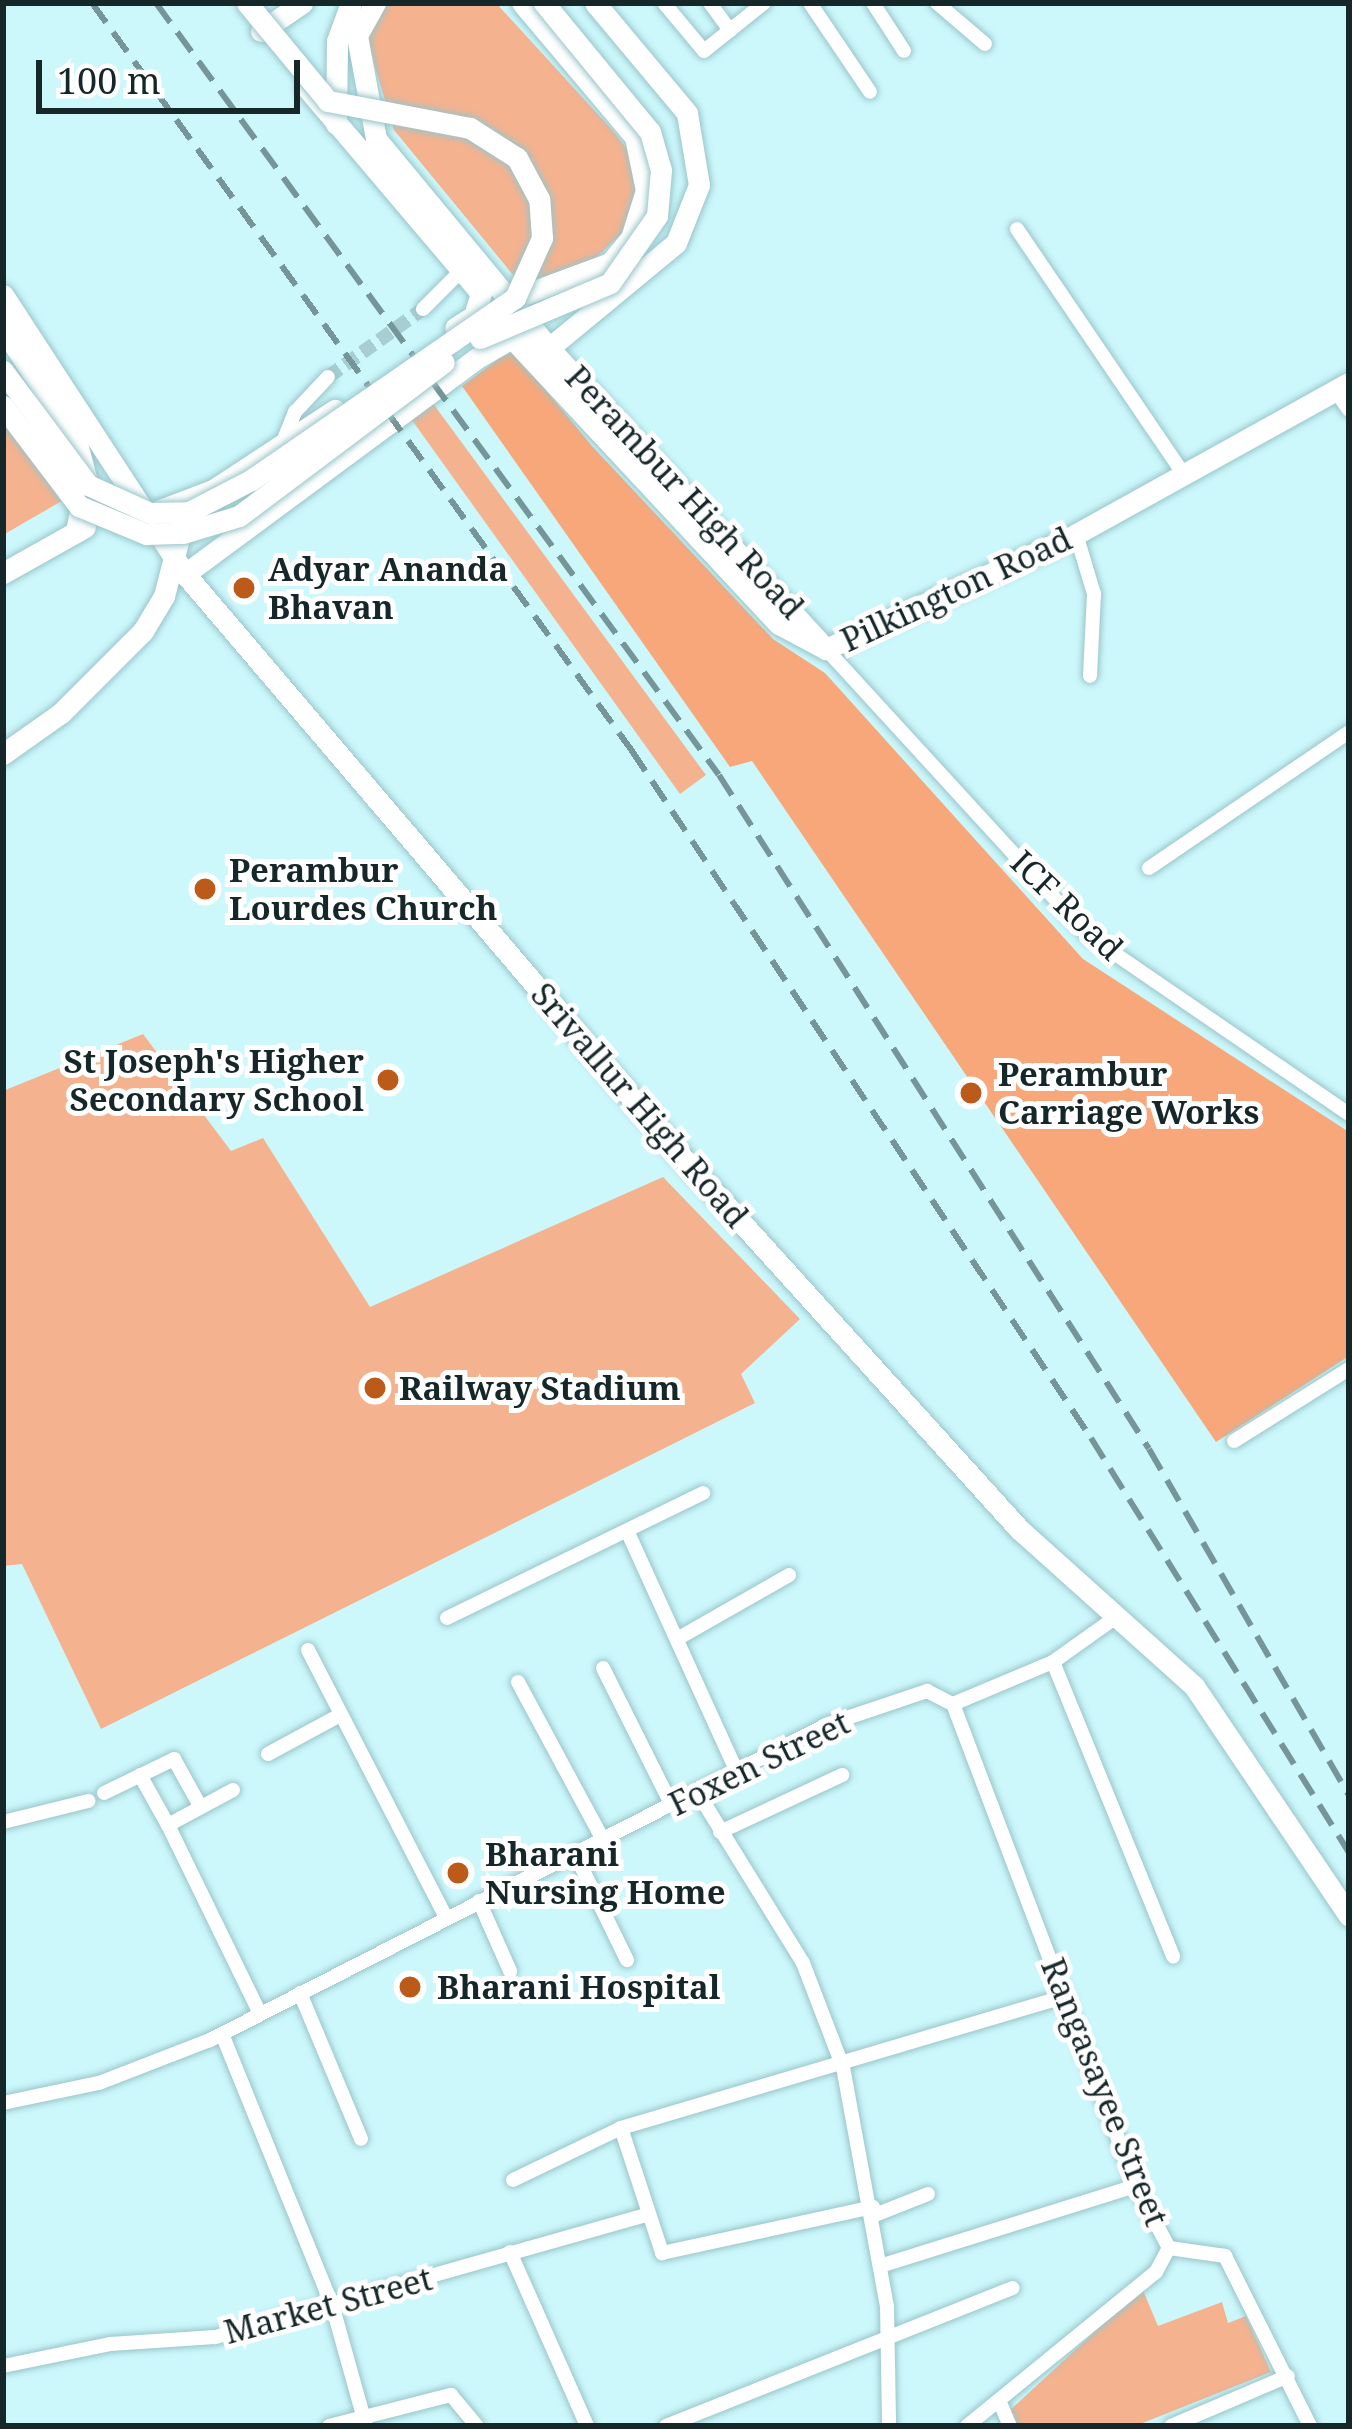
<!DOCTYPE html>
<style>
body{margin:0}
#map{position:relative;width:1352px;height:2429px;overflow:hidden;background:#ccf8fc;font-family:"Noto Serif",serif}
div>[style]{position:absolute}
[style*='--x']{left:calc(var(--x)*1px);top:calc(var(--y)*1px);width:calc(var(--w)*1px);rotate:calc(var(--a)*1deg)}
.green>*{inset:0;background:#f5b28f}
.forest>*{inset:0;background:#f8a77b}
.street-tunnel>*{height:14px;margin-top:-7px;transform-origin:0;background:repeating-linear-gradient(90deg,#a8ced2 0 14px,transparent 0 21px)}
.roads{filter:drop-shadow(0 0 3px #9ac5c9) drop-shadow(0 0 3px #9ac5c9)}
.street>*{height:14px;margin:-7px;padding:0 7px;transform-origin:7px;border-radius:7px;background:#fff}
.secondary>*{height:21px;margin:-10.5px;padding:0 10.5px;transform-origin:10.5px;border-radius:10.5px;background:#fff}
.primary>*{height:21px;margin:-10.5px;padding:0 10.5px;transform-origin:10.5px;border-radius:10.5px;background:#fff}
.rail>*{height:6px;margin-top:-3px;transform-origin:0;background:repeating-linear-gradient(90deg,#769598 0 24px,transparent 0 36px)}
.bridges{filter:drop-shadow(0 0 3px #9ac5c9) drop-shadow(0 0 3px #9ac5c9)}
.primary-bridge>*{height:21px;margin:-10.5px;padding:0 10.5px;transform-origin:10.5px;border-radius:10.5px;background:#fff}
.dots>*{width:33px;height:33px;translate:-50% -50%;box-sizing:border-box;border:6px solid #fff;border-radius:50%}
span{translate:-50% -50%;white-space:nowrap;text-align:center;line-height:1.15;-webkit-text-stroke:10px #fff;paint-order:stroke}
.street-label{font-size:33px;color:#162729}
.poi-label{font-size:33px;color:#162729;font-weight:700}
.left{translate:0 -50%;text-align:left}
.right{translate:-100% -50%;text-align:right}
.frame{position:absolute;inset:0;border:6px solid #162729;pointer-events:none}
.scale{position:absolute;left:36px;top:60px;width:264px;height:54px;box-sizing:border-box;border:6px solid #162729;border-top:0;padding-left:15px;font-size:36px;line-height:42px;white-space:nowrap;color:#162729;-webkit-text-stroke:9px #fff;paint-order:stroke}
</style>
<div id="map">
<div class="green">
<div style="clip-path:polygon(392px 3px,496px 3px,615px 133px,644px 172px,635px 220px,590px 264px,523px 287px,394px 130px,366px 37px,371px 16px)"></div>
<div style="clip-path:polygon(429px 398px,706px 775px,680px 794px,409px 416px)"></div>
<div style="clip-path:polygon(3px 416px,67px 498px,3px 535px)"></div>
<div style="clip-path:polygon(143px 1034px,231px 1151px,263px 1138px,370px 1307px,663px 1177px,800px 1319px,741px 1374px,755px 1403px,101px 1729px,22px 1564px,3px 1566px,3px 1091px)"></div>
<div style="clip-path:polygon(1142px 2288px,1158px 2326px,1222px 2302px,1228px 2323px,1246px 2316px,1271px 2372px,1135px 2426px,1012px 2426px,1007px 2413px)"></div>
</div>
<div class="forest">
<div style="clip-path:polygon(512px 349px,592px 446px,773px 639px,825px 673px,1083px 959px,1349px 1132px,1349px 1356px,1216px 1442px,752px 761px,730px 767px,462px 386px)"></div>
</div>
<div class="street-tunnel">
<div style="--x:328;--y:377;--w:117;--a:-35.6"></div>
</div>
<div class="roads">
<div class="street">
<div style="--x:664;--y:3;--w:62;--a:50.2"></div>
<div style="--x:704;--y:51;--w:77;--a:-38.7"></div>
<div style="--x:710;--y:3;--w:34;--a:54"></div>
<div style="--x:810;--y:3;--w:107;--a:56"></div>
<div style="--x:873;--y:3;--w:57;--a:57.1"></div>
<div style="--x:937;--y:3;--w:63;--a:40.5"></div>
<div style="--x:1017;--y:229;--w:297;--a:55.8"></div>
<div style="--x:423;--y:309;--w:54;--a:-45"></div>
<div style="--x:1335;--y:390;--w:24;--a:55"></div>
<div style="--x:282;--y:444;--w:35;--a:-68"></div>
<div style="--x:295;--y:412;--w:48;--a:-46.7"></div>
<div style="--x:1076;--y:534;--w:63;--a:73.3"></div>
<div style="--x:1094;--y:594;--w:82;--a:92.8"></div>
<div style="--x:826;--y:649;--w:389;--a:47.5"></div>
<div style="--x:1089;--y:936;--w:315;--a:34.4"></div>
<div style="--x:1149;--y:868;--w:242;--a:-34.2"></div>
<div style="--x:1234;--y:1441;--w:136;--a:-32.1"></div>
<div style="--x:629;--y:1535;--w:260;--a:65.5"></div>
<div style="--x:447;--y:1618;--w:285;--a:-26"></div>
<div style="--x:677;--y:1639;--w:129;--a:-29.7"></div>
<div style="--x:308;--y:1650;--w:299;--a:62.7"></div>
<div style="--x:1053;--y:1662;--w:318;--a:67.8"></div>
<div style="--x:603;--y:1668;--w:152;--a:63.4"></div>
<div style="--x:518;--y:1682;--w:182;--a:61.7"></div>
<div style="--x:953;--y:1704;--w:516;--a:69.21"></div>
<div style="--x:1136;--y:2186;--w:70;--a:62"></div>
<div style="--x:1169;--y:2248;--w:57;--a:8.1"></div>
<div style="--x:1225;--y:2256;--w:190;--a:63.4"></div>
<div style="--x:268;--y:1754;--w:82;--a:-28.4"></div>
<div style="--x:140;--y:1775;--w:57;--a:60.8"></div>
<div style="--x:233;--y:1790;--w:74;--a:151.7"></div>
<div style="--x:168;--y:1825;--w:210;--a:64"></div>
<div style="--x:104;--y:1793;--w:78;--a:-25.9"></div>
<div style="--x:174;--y:1759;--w:54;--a:61"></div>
<div style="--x:698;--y:1793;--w:200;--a:58.3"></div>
<div style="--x:803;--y:1963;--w:111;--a:69"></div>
<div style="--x:843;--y:2067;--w:243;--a:79.6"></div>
<div style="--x:887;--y:2306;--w:120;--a:89"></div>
<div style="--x:3;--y:1822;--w:88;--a:-13.9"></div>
<div style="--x:720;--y:1832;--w:135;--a:-25"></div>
<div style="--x:576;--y:1856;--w:116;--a:63.9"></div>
<div style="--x:479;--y:1901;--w:77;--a:66.1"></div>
<div style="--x:300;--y:1993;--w:158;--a:67.3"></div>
<div style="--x:222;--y:2034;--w:296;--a:67.9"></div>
<div style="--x:333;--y:2308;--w:123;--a:74.4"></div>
<div style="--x:3;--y:2103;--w:98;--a:-11.8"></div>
<div style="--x:99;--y:2083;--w:119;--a:-21.2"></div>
<div style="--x:210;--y:2040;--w:692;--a:-27.08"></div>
<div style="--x:826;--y:1725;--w:107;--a:-18.6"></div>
<div style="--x:927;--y:1691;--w:29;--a:27"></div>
<div style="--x:953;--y:1704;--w:108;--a:-22.8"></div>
<div style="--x:1053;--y:1662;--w:77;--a:-35.5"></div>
<div style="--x:621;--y:2128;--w:132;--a:71.8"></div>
<div style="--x:662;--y:2253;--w:216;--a:-12.3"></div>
<div style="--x:513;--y:2180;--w:120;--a:-25.7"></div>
<div style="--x:621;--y:2128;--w:462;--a:-16.5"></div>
<div style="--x:875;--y:2215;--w:57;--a:-21.6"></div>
<div style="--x:510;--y:2252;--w:190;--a:66.1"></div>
<div style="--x:880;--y:2266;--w:268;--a:-17.4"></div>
<div style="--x:3;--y:2366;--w:109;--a:-11.6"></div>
<div style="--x:110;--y:2344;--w:105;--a:-3.8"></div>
<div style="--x:215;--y:2337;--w:449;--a:-15.8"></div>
<div style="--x:1001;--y:2405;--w:23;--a:67"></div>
<div style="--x:329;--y:2426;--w:126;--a:-14.3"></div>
<div style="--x:451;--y:2395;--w:40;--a:50"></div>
<div style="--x:666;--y:2426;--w:373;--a:-21.7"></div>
<div style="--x:967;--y:2426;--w:244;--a:-39.2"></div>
<div style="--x:1156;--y:2272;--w:27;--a:-62"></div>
<div style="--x:1171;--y:2426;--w:127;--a:-23.1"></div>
</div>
<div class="secondary">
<div style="--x:307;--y:88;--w:269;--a:49.7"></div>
<div style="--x:481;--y:293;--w:24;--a:107"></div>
<div style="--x:474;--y:316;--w:22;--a:148"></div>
<div style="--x:513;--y:339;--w:390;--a:47"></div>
<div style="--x:779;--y:624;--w:53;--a:28"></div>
<div style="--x:826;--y:649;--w:267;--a:-24.6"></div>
<div style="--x:1069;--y:538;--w:320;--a:-29"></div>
<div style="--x:549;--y:348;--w:38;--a:-165"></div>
<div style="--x:512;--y:338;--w:40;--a:150.3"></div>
<div style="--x:477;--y:358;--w:363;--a:143.5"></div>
<div style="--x:185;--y:574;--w:754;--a:49.57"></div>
<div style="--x:674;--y:1148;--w:514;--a:47.84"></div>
<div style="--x:1019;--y:1529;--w:235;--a:41.9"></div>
<div style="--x:1194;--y:1686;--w:277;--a:56"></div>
<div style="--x:549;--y:348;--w:165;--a:-39.6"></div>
<div style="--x:676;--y:243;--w:62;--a:-68.4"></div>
<div style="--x:699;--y:185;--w:73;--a:-99.5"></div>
<div style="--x:687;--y:113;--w:143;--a:-129.9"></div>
<div style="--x:549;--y:348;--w:409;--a:47.4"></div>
<div style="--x:160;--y:510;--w:57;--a:-20.7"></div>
<div style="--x:213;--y:490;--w:146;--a:-33.3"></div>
<div style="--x:3;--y:754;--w:71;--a:-35.3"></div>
<div style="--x:61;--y:713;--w:116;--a:-45"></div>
<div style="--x:143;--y:631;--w:41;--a:-59"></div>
<div style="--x:164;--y:596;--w:84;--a:-75.5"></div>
</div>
<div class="primary">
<div style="--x:375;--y:3;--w:38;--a:119"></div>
<div style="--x:357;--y:36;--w:105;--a:79.5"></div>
<div style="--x:376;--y:139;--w:271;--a:50.4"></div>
<div style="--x:261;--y:31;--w:50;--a:-34.3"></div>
<div style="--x:336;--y:124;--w:83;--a:-89.3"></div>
<div style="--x:337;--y:41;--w:40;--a:-69.8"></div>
<div style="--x:3;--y:295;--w:333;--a:56.9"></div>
<div style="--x:515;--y:298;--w:101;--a:-20.2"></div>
<div style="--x:610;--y:263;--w:33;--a:-50"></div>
<div style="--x:631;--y:238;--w:50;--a:-72.6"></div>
<div style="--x:646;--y:190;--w:54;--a:-101.7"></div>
<div style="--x:635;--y:137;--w:175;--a:-130.1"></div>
<div style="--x:3;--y:328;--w:134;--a:56.9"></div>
<div style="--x:76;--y:440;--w:39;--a:75"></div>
<div style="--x:86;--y:478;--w:55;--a:100.5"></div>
<div style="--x:3;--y:573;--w:94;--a:-29.3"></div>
</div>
</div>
<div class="rail">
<div style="--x:92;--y:3;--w:923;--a:54.17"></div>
<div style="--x:632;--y:751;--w:826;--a:56.25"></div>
<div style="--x:1091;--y:1438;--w:488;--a:58.1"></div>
<div style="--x:156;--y:3;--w:955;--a:53.9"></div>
<div style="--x:719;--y:775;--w:799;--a:57.46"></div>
<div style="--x:1149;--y:1449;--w:400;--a:60"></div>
</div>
<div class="bridges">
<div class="primary-bridge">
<div style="--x:480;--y:338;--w:141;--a:-22.9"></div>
<div style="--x:610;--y:283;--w:82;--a:-55"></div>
<div style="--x:657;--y:216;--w:46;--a:-85"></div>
<div style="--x:661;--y:170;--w:40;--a:-106"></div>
<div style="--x:650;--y:132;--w:167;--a:-129.4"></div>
<div style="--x:3;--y:371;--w:142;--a:53.3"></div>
<div style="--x:88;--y:485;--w:68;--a:24.3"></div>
<div style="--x:150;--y:513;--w:39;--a:-1"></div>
<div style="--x:189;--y:512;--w:70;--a:-27.3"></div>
<div style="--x:251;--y:480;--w:321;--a:-34.6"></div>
<div style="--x:515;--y:298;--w:66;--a:-65.8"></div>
<div style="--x:542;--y:238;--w:39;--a:-94"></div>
<div style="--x:539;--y:199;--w:47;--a:-118.2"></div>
<div style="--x:517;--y:158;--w:56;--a:-147.4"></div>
<div style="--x:470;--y:128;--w:145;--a:-169.2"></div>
<div style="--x:328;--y:101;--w:127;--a:-129.6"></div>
<div style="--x:3;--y:406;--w:126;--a:52.8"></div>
<div style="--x:79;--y:506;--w:73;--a:22.7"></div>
<div style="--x:146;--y:534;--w:37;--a:-2"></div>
<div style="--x:183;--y:533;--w:59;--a:-16.9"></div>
<div style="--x:239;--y:516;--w:256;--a:-36.9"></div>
</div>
</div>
<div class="dots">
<div style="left:244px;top:588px;background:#bb5a19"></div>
<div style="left:205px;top:889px;background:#bb5a19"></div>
<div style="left:388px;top:1080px;background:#bb5a19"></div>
<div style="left:971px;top:1093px;background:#bb5a19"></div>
<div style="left:375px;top:1388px;background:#bb5a19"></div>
<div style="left:458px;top:1873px;background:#bb5a19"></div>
<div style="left:410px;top:1987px;background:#bb5a19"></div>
</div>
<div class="street-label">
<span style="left:685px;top:492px;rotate:47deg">Perambur High Road</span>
<span style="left:956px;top:589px;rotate:-25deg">Pilkington Road</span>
<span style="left:1067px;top:905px;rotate:44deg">ICF Road</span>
<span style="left:640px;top:1105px;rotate:49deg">Srivallur High Road</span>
<span style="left:759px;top:1763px;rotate:-26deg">Foxen Street</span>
<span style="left:1105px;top:2092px;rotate:68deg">Rangasayee Street</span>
<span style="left:328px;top:2305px;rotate:-15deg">Market Street</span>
</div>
<div class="poi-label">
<span class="left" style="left:268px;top:588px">Adyar Ananda<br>Bhavan</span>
<span class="left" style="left:229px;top:889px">Perambur<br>Lourdes Church</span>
<span class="right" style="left:364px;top:1080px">St Joseph's Higher<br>Secondary School</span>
<span class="left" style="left:998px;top:1093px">Perambur<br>Carriage Works</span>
<span class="left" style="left:399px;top:1388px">Railway Stadium</span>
<span class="left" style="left:485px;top:1873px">Bharani<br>Nursing Home</span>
<span class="left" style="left:437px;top:1987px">Bharani Hospital</span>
</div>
<div class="frame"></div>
<div class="scale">100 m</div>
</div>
